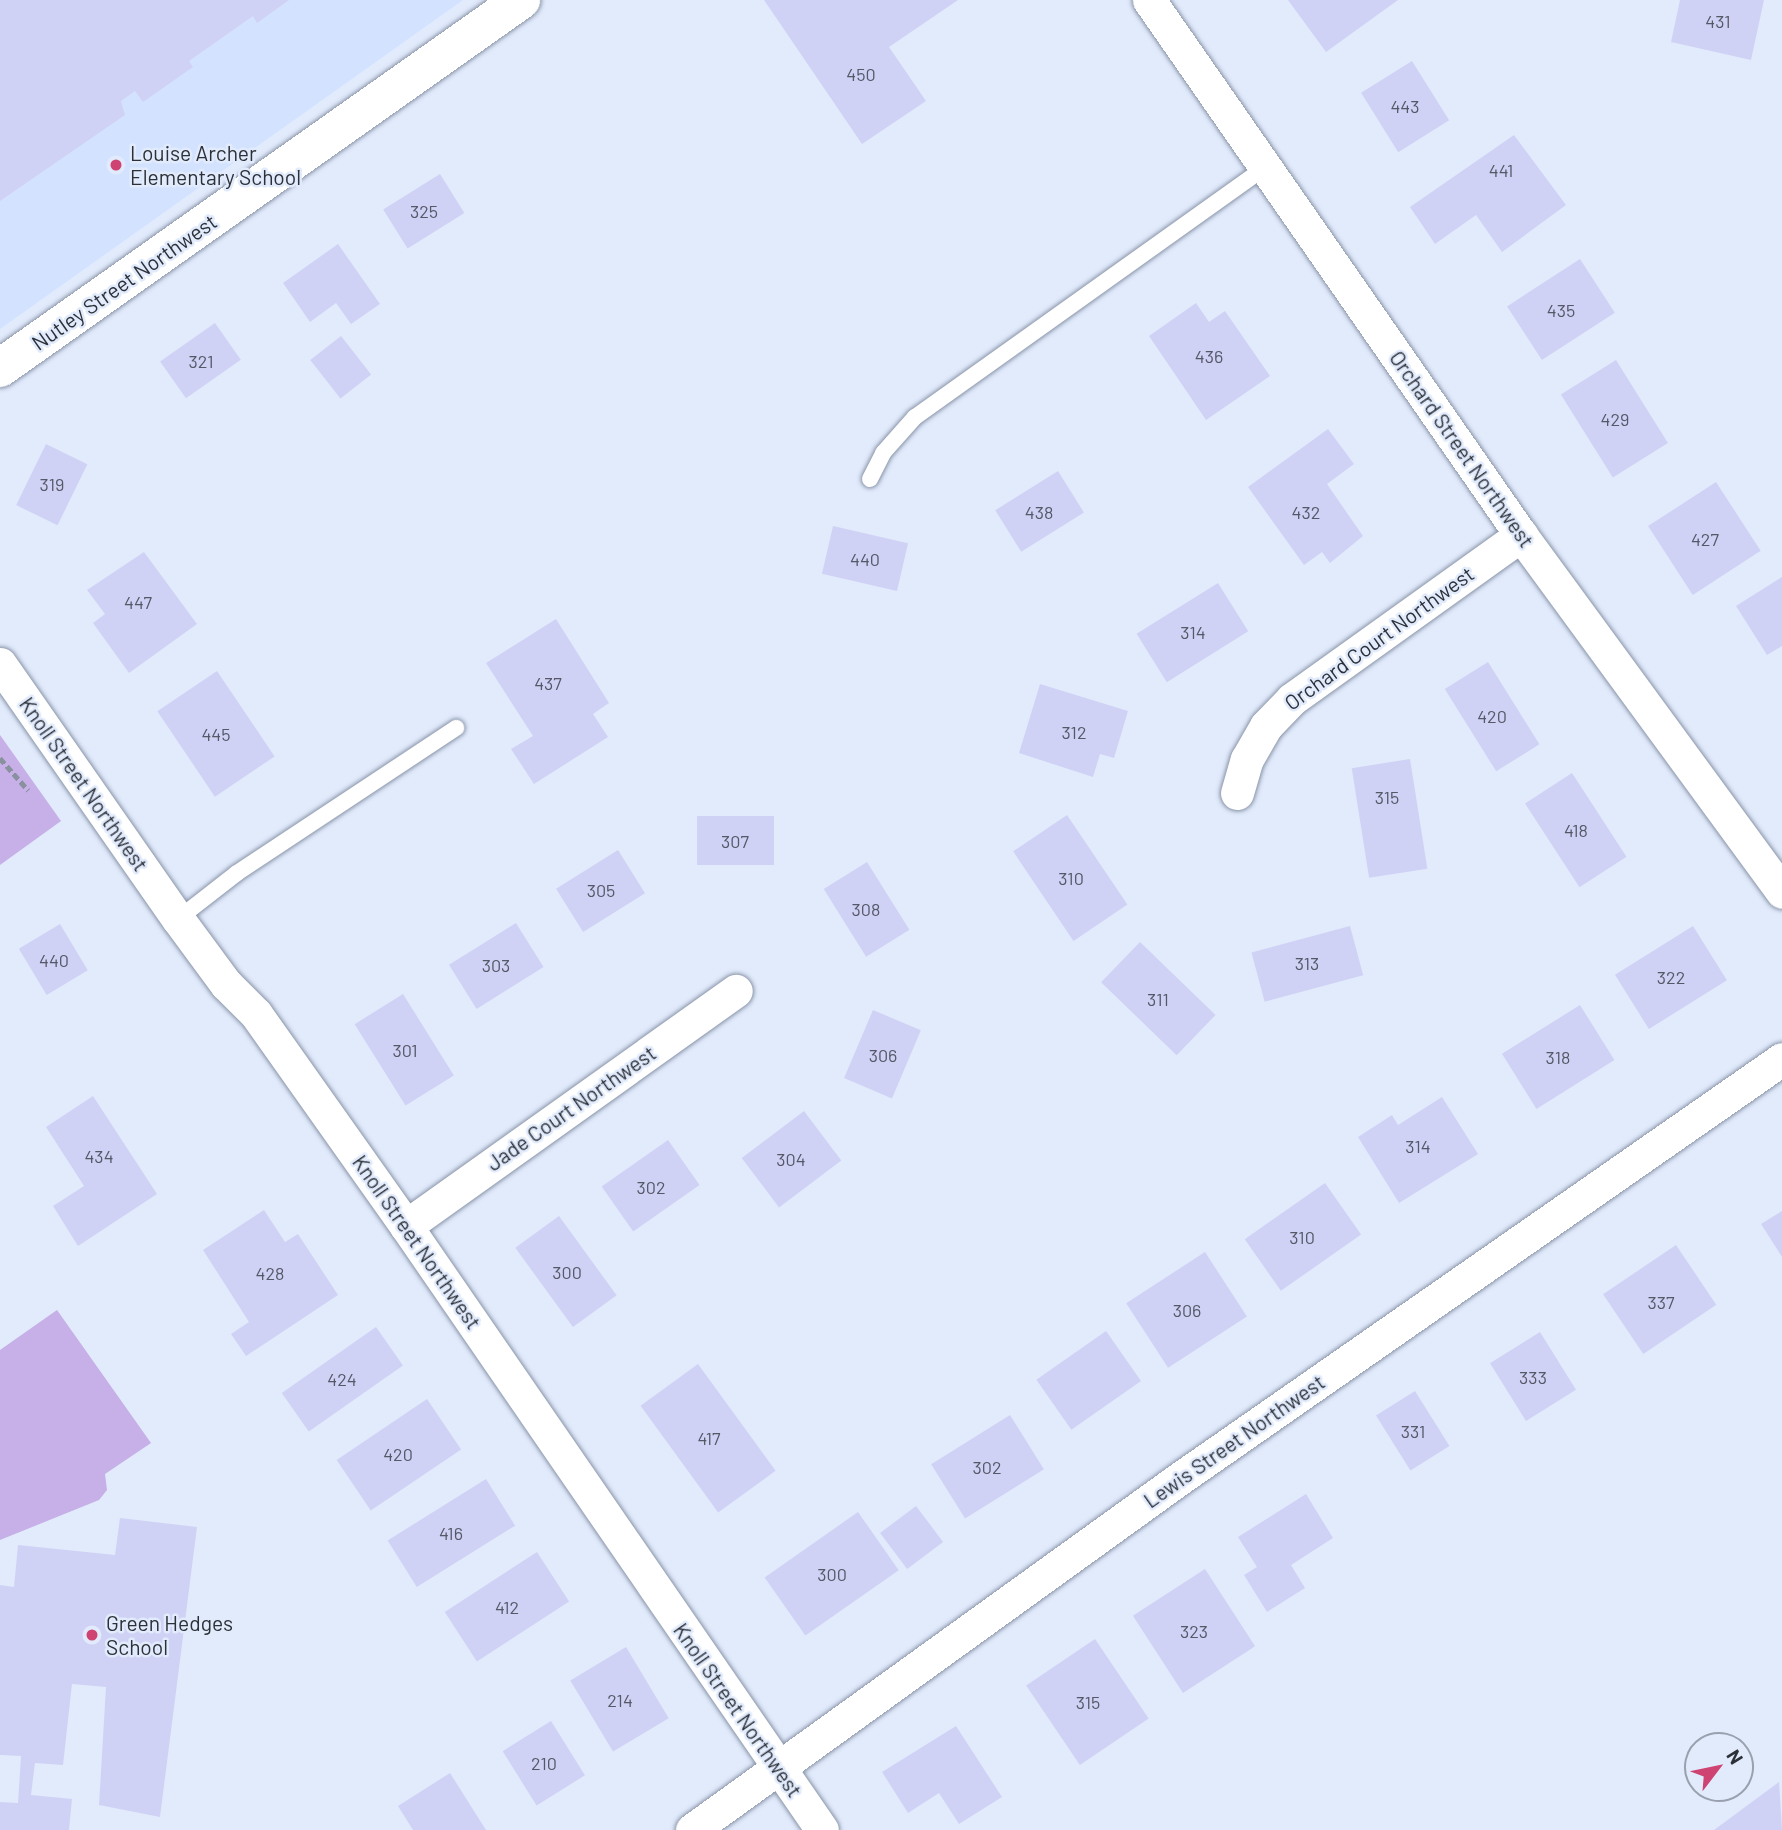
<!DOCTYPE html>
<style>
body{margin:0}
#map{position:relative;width:1782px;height:1830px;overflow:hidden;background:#e1ebfc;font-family:Barlow,sans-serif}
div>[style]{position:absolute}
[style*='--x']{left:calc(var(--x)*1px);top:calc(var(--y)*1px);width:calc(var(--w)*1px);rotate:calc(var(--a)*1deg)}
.built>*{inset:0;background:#d3e2ff}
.green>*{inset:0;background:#c7afe8}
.building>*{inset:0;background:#d0d2f5;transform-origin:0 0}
.path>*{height:4.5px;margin-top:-2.25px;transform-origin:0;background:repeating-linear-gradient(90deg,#8a919e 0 7px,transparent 0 10.5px)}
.roads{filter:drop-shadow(0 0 2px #8994a8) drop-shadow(0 0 2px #8994a8)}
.service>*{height:16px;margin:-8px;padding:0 8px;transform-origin:8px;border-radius:8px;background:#fff}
.minor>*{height:33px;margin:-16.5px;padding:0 16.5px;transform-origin:16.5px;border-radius:16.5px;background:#fff}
.tertiary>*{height:38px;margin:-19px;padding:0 19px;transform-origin:19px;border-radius:19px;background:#fff}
.dots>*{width:19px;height:19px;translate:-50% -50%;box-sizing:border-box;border:4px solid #e1ebfc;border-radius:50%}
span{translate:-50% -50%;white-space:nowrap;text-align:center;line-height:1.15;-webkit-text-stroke:5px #e1ebfc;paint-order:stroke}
.number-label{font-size:18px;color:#555867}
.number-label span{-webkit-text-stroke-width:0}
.poi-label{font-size:21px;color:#2c3038}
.left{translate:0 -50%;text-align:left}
.street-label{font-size:21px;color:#2c3038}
.north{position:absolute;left:1684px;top:1732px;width:70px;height:70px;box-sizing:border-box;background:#e1ebfc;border:2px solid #99a0ae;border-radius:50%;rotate:58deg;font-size:19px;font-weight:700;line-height:28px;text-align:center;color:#2c3038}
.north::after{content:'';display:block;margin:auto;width:24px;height:32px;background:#cf4373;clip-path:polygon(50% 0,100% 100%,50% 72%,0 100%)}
</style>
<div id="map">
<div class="built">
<div style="clip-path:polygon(0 0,463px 0,0 329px)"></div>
</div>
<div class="green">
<div style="clip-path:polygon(0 735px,61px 821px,0 865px)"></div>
<div style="clip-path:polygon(57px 1310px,151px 1443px,105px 1474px,107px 1490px,99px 1500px,0 1540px,0 1350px)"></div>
</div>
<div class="building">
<div style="clip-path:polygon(0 0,289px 0,257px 23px,253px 16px,189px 61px,193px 67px,143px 102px,135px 91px,121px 101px,125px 115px,0 201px)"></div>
<div style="clip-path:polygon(764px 0,958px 0,889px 47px,926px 101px,862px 144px)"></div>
<div style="clip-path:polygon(1288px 0,1398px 0,1326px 52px)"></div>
<div style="clip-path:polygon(1680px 0,1764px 0,1751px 60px,1671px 42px)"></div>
<div style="left:1412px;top:61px;width:70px;height:60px;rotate:58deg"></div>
<div style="clip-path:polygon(1514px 135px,1566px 205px,1502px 252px,1476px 215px,1435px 244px,1410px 207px)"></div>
<div style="left:440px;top:174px;width:46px;height:67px;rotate:58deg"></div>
<div style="clip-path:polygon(338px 244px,380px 304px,351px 324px,336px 303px,310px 322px,283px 283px)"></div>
<div style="left:1580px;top:259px;width:64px;height:87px;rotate:57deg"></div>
<div style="clip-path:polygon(1196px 303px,1209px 322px,1225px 311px,1270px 376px,1206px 420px,1149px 336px)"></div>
<div style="left:215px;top:323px;width:45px;height:67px;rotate:55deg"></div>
<div style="left:341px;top:336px;width:49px;height:39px;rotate:52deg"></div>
<div style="left:1616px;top:360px;width:98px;height:65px;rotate:58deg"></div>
<div style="clip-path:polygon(1328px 429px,1354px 464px,1327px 484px,1363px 536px,1330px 563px,1322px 552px,1304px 565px,1248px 487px)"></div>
<div style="left:46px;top:444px;width:46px;height:68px;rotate:26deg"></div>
<div style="left:1058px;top:471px;width:49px;height:74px;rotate:58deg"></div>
<div style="left:1716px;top:482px;width:82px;height:81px;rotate:57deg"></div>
<div style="left:833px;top:526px;width:77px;height:49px;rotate:13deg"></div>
<div style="clip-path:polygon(144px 552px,197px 624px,129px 673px,93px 623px,105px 614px,87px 590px)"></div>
<div style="clip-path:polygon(1782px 577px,1782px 646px,1767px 655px,1736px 606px)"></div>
<div style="left:1218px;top:583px;width:57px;height:96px;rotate:58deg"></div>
<div style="clip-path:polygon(556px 619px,609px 703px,593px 714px,608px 737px,534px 784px,511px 749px,533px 736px,486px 663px)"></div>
<div style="left:1488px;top:662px;width:97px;height:51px;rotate:58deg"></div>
<div style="left:217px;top:671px;width:103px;height:72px;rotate:56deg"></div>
<div style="clip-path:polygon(1040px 684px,1128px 711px,1114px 758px,1100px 754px,1093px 777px,1019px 753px)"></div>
<div style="left:1410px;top:759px;width:111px;height:59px;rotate:81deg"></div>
<div style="left:1572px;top:773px;width:100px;height:56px;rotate:57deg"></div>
<div style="left:1067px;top:815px;width:108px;height:65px;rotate:56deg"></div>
<div style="left:697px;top:816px;width:77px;height:49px"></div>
<div style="left:618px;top:850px;width:51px;height:73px;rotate:58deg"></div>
<div style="left:867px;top:862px;width:80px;height:51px;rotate:58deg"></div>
<div style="left:516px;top:923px;width:52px;height:79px;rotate:58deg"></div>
<div style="left:60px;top:924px;width:54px;height:48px;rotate:59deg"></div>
<div style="left:1350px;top:926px;width:51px;height:102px;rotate:75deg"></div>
<div style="left:1693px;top:926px;width:64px;height:92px;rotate:58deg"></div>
<div style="left:1140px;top:942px;width:105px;height:56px;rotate:44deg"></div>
<div style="left:403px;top:994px;width:96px;height:57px;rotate:58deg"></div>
<div style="left:1580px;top:1005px;width:65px;height:92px;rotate:58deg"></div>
<div style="left:873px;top:1010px;width:52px;height:74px;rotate:23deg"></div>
<div style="clip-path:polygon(93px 1096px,157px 1194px,78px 1246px,53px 1206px,84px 1186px,46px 1127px)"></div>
<div style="clip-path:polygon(1442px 1097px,1478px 1154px,1399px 1203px,1358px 1137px,1392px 1115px,1398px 1125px)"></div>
<div style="left:804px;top:1111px;width:62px;height:78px;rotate:53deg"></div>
<div style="left:668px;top:1140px;width:55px;height:81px;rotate:55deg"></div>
<div style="left:1325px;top:1183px;width:63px;height:98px;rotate:55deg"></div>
<div style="clip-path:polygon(264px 1210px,285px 1242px,298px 1234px,338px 1295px,246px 1356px,231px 1334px,249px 1322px,203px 1250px)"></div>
<div style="clip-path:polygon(1782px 1211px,1782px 1257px,1761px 1224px)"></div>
<div style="left:559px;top:1216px;width:98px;height:54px;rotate:54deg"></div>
<div style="left:1676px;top:1245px;width:72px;height:88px;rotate:56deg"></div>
<div style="left:1205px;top:1252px;width:77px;height:94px;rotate:57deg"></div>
<div style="left:376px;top:1327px;width:47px;height:115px;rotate:55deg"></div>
<div style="left:1106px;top:1331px;width:61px;height:85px;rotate:55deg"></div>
<div style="left:1540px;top:1332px;width:68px;height:59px;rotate:58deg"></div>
<div style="left:698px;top:1364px;width:132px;height:71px;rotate:54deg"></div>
<div style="left:1415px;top:1391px;width:65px;height:46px;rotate:58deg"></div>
<div style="left:427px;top:1399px;width:61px;height:109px;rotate:56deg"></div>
<div style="left:1010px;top:1415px;width:64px;height:93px;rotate:58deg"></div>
<div style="left:486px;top:1479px;width:55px;height:116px;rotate:58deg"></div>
<div style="clip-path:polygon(1306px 1494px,1333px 1538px,1291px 1565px,1305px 1588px,1267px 1612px,1244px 1575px,1257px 1567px,1238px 1537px)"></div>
<div style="left:916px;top:1506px;width:45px;height:45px;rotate:53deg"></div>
<div style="left:858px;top:1512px;width:71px;height:114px;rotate:55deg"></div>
<div style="clip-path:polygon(120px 1518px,197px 1527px,160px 1817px,99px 1805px,106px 1687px,72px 1684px,63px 1765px,35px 1763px,31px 1795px,72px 1799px,69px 1830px,0 1830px,0 1802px,18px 1803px,21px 1756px,0 1755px,0 1585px,14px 1587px,18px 1545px,115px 1555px)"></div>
<div style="left:537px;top:1552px;width:59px;height:110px;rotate:57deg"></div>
<div style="left:1205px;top:1569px;width:92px;height:86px;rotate:57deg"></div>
<div style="left:1095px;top:1639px;width:96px;height:83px;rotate:56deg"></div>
<div style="left:626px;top:1647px;width:83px;height:65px;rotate:59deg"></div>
<div style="left:551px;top:1721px;width:64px;height:57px;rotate:58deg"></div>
<div style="clip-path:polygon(956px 1726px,1002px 1797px,959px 1824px,939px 1793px,908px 1813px,882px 1772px)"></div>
<div style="clip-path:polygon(450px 1773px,486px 1830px,413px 1830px,398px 1806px)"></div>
<div style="clip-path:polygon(1779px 1782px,1782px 1830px,1714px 1830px)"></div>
</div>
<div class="path">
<div style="--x:0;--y:758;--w:43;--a:48.8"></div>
</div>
<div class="roads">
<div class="service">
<div style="--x:870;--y:479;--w:29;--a:-63"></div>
<div style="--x:883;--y:453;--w:48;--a:-48.4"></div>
<div style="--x:915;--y:417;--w:430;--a:-35.5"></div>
<div style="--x:178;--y:919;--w:75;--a:-37.9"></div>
<div style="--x:237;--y:873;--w:263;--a:-33.5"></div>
</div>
<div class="minor">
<div style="--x:1149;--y:0;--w:652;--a:55.19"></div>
<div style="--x:1521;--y:535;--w:442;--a:53.8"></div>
<div style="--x:0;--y:664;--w:311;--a:55.1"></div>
<div style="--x:178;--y:919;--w:81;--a:53.6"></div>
<div style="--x:226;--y:984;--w:42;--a:45"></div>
<div style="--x:256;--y:1014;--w:260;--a:54.7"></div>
<div style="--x:406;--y:1226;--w:733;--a:55.44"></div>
<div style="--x:1237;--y:793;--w:35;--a:-74"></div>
<div style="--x:1247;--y:759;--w:38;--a:-60"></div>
<div style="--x:1266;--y:726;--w:37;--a:-46"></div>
<div style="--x:1292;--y:699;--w:282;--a:-35.6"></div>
<div style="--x:406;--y:1226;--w:405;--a:-35.5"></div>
<div style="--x:692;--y:1830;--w:597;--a:-35.79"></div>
<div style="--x:1176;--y:1481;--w:738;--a:-34.85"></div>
</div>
<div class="tertiary">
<div style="--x:0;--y:368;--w:638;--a:-35.23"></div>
</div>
</div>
<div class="dots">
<div style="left:116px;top:165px;background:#cf4373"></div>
<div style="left:92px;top:1635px;background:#cf4373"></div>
</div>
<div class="number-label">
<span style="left:1718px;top:21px">431</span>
<span style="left:861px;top:74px">450</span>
<span style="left:1405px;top:106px">443</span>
<span style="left:1501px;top:170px">441</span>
<span style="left:424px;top:211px">325</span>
<span style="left:1561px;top:310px">435</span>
<span style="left:1209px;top:356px">436</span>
<span style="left:201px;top:361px">321</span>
<span style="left:1615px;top:419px">429</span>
<span style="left:52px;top:484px">319</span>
<span style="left:1039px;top:512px">438</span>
<span style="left:1306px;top:512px">432</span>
<span style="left:1705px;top:539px">427</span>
<span style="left:865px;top:559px">440</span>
<span style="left:138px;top:602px">447</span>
<span style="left:1193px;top:632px">314</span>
<span style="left:548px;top:683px">437</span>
<span style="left:1492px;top:716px">420</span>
<span style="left:1074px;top:732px">312</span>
<span style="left:216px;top:734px">445</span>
<span style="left:1387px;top:797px">315</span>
<span style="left:1576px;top:830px">418</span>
<span style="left:735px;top:841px">307</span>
<span style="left:1071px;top:878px">310</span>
<span style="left:601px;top:890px">305</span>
<span style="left:866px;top:909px">308</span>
<span style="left:54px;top:960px">440</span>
<span style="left:1307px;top:963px">313</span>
<span style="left:496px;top:965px">303</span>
<span style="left:1671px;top:977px">322</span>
<span style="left:1158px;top:999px">311</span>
<span style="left:405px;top:1050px">301</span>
<span style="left:883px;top:1055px">306</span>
<span style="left:1558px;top:1057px">318</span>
<span style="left:1418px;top:1146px">314</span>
<span style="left:99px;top:1156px">434</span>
<span style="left:791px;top:1159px">304</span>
<span style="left:651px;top:1187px">302</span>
<span style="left:1302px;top:1237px">310</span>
<span style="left:567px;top:1272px">300</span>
<span style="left:270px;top:1273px">428</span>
<span style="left:1661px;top:1302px">337</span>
<span style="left:1187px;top:1310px">306</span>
<span style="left:1533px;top:1377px">333</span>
<span style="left:342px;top:1379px">424</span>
<span style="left:1413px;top:1431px">331</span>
<span style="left:709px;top:1438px">417</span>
<span style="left:398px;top:1454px">420</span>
<span style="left:987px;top:1467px">302</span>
<span style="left:451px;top:1533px">416</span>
<span style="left:832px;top:1574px">300</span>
<span style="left:507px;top:1607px">412</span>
<span style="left:1194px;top:1631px">323</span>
<span style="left:620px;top:1700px">214</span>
<span style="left:1088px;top:1702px">315</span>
<span style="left:544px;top:1763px">210</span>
</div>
<div class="poi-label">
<span class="left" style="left:130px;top:165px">Louise Archer<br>Elementary School</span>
<span class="left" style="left:106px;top:1635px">Green Hedges<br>School</span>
</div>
<div class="street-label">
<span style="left:124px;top:282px;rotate:-35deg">Nutley Street Northwest</span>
<span style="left:1462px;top:449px;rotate:55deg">Orchard Street Northwest</span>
<span style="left:1379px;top:638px;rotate:-36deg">Orchard Court Northwest</span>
<span style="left:84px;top:784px;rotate:55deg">Knoll Street Northwest</span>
<span style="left:571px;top:1108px;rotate:-35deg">Jade Court Northwest</span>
<span style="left:417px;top:1242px;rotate:55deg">Knoll Street Northwest</span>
<span style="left:1234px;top:1441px;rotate:-35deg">Lewis Street Northwest</span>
<span style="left:738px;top:1710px;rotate:55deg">Knoll Street Northwest</span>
</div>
<div class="north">N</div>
</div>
